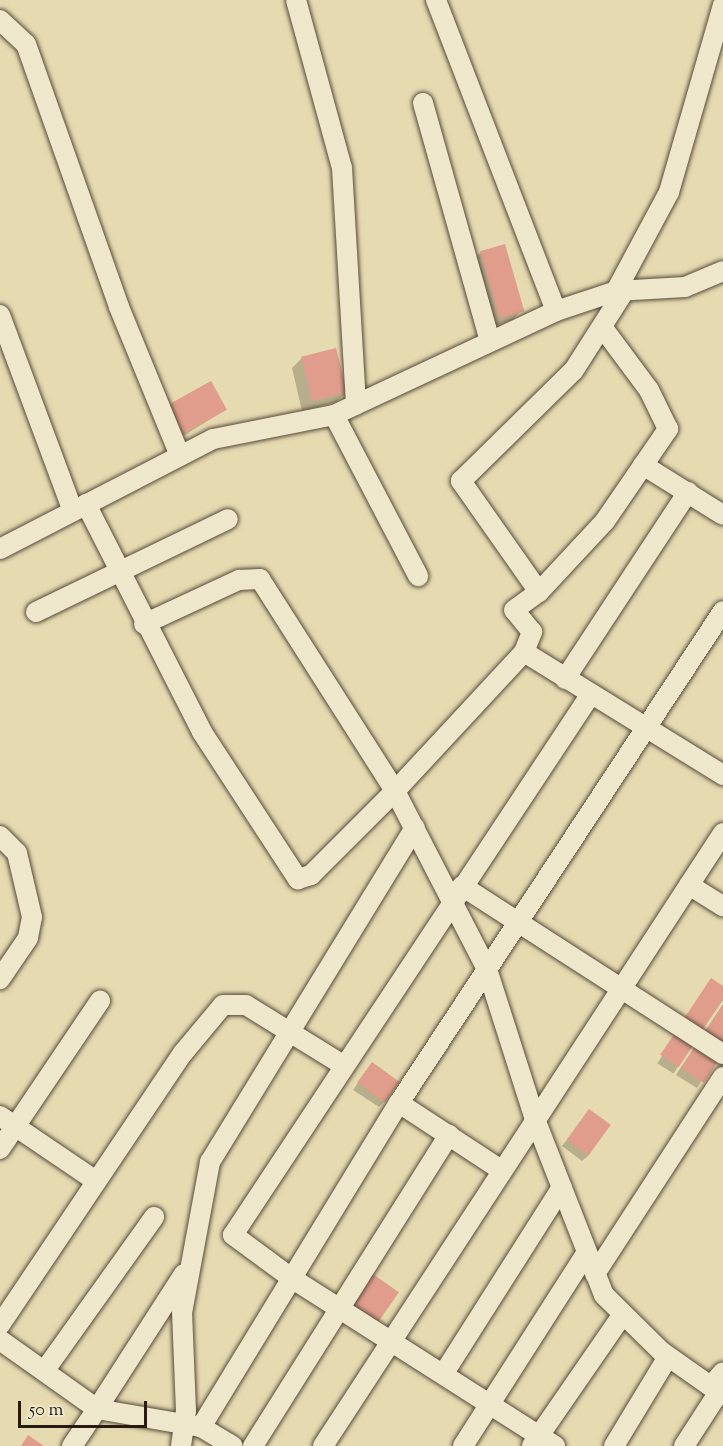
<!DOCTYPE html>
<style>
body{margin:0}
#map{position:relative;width:723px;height:1446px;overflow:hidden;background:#e5dab0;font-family:"Sorts Mill Goudy",serif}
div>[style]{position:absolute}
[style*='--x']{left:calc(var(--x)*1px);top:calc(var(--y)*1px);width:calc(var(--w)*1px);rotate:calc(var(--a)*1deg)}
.shadow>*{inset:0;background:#0003;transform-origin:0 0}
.building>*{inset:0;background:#e09d8c;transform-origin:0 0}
.roads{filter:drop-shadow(0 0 2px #564a3a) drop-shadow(0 0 2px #564a3a)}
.minor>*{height:20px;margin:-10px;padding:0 10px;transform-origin:10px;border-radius:10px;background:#eee7cc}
span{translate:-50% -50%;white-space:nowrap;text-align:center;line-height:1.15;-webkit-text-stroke:5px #eee7cc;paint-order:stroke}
.scale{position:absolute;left:18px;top:1401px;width:129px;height:27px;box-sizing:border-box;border:3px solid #261a12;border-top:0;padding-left:8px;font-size:18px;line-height:21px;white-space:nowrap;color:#261a12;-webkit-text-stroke:4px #eee7cc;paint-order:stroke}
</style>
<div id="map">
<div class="shadow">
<div style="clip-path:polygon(481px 252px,522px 310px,512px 320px,489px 327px,471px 262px)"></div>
<div style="clip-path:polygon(302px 358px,346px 393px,336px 402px,302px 411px,292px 368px)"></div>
<div style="clip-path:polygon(225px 410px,172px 443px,158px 416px)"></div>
<div style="clip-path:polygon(723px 1004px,723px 1046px,697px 1088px,676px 1075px)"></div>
<div style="left:677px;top:1032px;width:19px;height:37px;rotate:32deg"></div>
<div style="clip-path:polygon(366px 1071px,385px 1101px,379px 1107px,353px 1090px)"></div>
<div style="clip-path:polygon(589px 1111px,589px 1155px,582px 1161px,562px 1146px)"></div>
</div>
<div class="building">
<div style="left:505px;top:244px;width:70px;height:26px;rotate:74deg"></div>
<div style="left:336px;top:348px;width:46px;height:36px;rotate:76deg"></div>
<div style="left:211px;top:381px;width:33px;height:51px;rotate:61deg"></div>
<div style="clip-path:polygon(711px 978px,723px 986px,723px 1000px,701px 1032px,683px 1020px)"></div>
<div style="clip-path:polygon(723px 1005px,723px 1048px,703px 1035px)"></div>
<div style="left:677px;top:1030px;width:22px;height:30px;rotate:34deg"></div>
<div style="left:698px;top:1042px;width:27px;height:31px;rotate:33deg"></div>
<div style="left:372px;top:1062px;width:34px;height:25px;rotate:36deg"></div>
<div style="left:589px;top:1109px;width:27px;height:38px;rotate:36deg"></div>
<div style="left:367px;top:1270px;width:39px;height:37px;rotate:35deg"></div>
<div style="clip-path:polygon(28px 1435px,44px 1446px,21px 1446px)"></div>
</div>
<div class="roads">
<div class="minor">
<div style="--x:296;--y:0;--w:174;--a:74.7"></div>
<div style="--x:342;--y:168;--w:237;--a:86.6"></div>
<div style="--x:436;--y:0;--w:333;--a:68.9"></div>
<div style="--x:0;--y:20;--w:35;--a:43"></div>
<div style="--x:26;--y:44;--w:279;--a:70.5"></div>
<div style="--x:119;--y:307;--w:158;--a:67.7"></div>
<div style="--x:423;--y:103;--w:247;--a:74.3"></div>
<div style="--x:616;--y:291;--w:112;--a:-61.8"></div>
<div style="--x:669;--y:192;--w:195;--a:-73.9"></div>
<div style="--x:0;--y:315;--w:209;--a:69.6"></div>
<div style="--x:334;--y:415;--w:182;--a:62.4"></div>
<div style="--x:643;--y:465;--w:94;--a:32"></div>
<div style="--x:86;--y:504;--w:256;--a:63"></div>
<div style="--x:202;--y:732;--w:176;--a:56.9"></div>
<div style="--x:298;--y:879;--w:14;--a:-17"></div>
<div style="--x:311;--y:875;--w:119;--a:-45"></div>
<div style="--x:395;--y:791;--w:200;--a:62.7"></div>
<div style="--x:487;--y:969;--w:157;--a:72.3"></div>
<div style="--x:535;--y:1119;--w:189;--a:68.6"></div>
<div style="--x:604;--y:1295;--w:81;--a:44.5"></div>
<div style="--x:662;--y:1352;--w:75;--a:35.2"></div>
<div style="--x:0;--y:549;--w:240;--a:-27.3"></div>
<div style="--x:213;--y:439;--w:123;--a:-11.2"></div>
<div style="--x:334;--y:415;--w:245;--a:-25.1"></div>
<div style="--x:556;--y:311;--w:63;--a:-18.4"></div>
<div style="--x:616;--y:291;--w:69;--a:-3.3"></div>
<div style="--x:685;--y:287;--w:41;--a:-22.8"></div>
<div style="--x:539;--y:592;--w:97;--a:-47.1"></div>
<div style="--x:605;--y:521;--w:112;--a:-55.6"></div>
<div style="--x:668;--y:429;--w:43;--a:-116"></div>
<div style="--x:649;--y:390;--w:77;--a:-126.6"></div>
<div style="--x:36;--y:612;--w:213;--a:-25.8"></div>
<div style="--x:144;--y:624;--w:105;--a:-24.9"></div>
<div style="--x:239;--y:580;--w:21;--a:-3"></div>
<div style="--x:260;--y:579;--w:251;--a:57.5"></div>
<div style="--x:395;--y:791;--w:190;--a:-47.1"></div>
<div style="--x:524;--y:652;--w:22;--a:-68"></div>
<div style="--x:532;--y:632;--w:28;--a:-129"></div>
<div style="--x:514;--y:610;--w:31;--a:-36"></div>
<div style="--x:539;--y:592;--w:136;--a:-125.1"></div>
<div style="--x:461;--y:481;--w:158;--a:-44.5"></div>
<div style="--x:574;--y:370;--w:95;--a:-57.5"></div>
<div style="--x:524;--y:652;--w:234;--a:31.7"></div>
<div style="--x:565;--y:679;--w:224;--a:-56.7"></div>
<div style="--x:0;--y:836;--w:24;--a:45"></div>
<div style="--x:17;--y:853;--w:66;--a:76.8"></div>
<div style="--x:32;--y:917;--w:21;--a:101"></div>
<div style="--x:28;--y:938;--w:50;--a:124.3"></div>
<div style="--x:689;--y:885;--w:40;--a:32"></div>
<div style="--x:462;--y:886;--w:310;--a:32.8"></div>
<div style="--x:399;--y:1103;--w:122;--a:33.3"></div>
<div style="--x:0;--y:1116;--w:116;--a:34.1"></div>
<div style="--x:0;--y:1149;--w:179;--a:-56"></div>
<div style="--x:184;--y:1274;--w:161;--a:122.8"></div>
<div style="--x:97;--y:1409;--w:106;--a:9.8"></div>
<div style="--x:201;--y:1427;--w:37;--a:31"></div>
<div style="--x:595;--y:1274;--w:235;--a:-57"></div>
<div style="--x:0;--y:1325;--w:328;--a:-56.1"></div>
<div style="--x:183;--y:1053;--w:62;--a:-50.2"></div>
<div style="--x:223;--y:1005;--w:23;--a:0"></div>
<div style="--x:246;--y:1005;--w:114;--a:31.7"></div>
<div style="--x:0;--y:1340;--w:119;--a:35.4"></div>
<div style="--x:97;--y:1409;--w:45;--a:124"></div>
<div style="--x:45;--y:1370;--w:188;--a:-54.5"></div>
<div style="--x:444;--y:1373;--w:220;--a:-57.6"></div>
<div style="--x:711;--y:1386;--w:18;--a:-49"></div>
<div style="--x:201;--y:1427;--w:380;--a:-58.6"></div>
<div style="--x:399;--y:1103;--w:589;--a:-56.63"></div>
<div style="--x:181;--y:1446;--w:35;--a:-82"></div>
<div style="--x:186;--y:1411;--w:98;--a:-92.3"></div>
<div style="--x:182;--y:1313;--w:154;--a:-79.5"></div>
<div style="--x:210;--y:1162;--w:392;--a:-58.5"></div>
<div style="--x:253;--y:1446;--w:368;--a:-57.8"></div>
<div style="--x:323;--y:1446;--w:732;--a:-56.87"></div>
<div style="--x:463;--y:1446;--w:228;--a:-57.4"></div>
<div style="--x:532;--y:1446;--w:157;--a:-55.4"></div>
<div style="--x:555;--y:1446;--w:314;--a:-147.5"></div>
<div style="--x:290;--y:1277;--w:71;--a:-143.6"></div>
<div style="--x:233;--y:1235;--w:649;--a:-56.51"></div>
<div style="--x:614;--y:1446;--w:104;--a:-58.8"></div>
<div style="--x:684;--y:1446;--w:64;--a:-57.1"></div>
</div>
</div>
<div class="scale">50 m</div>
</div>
